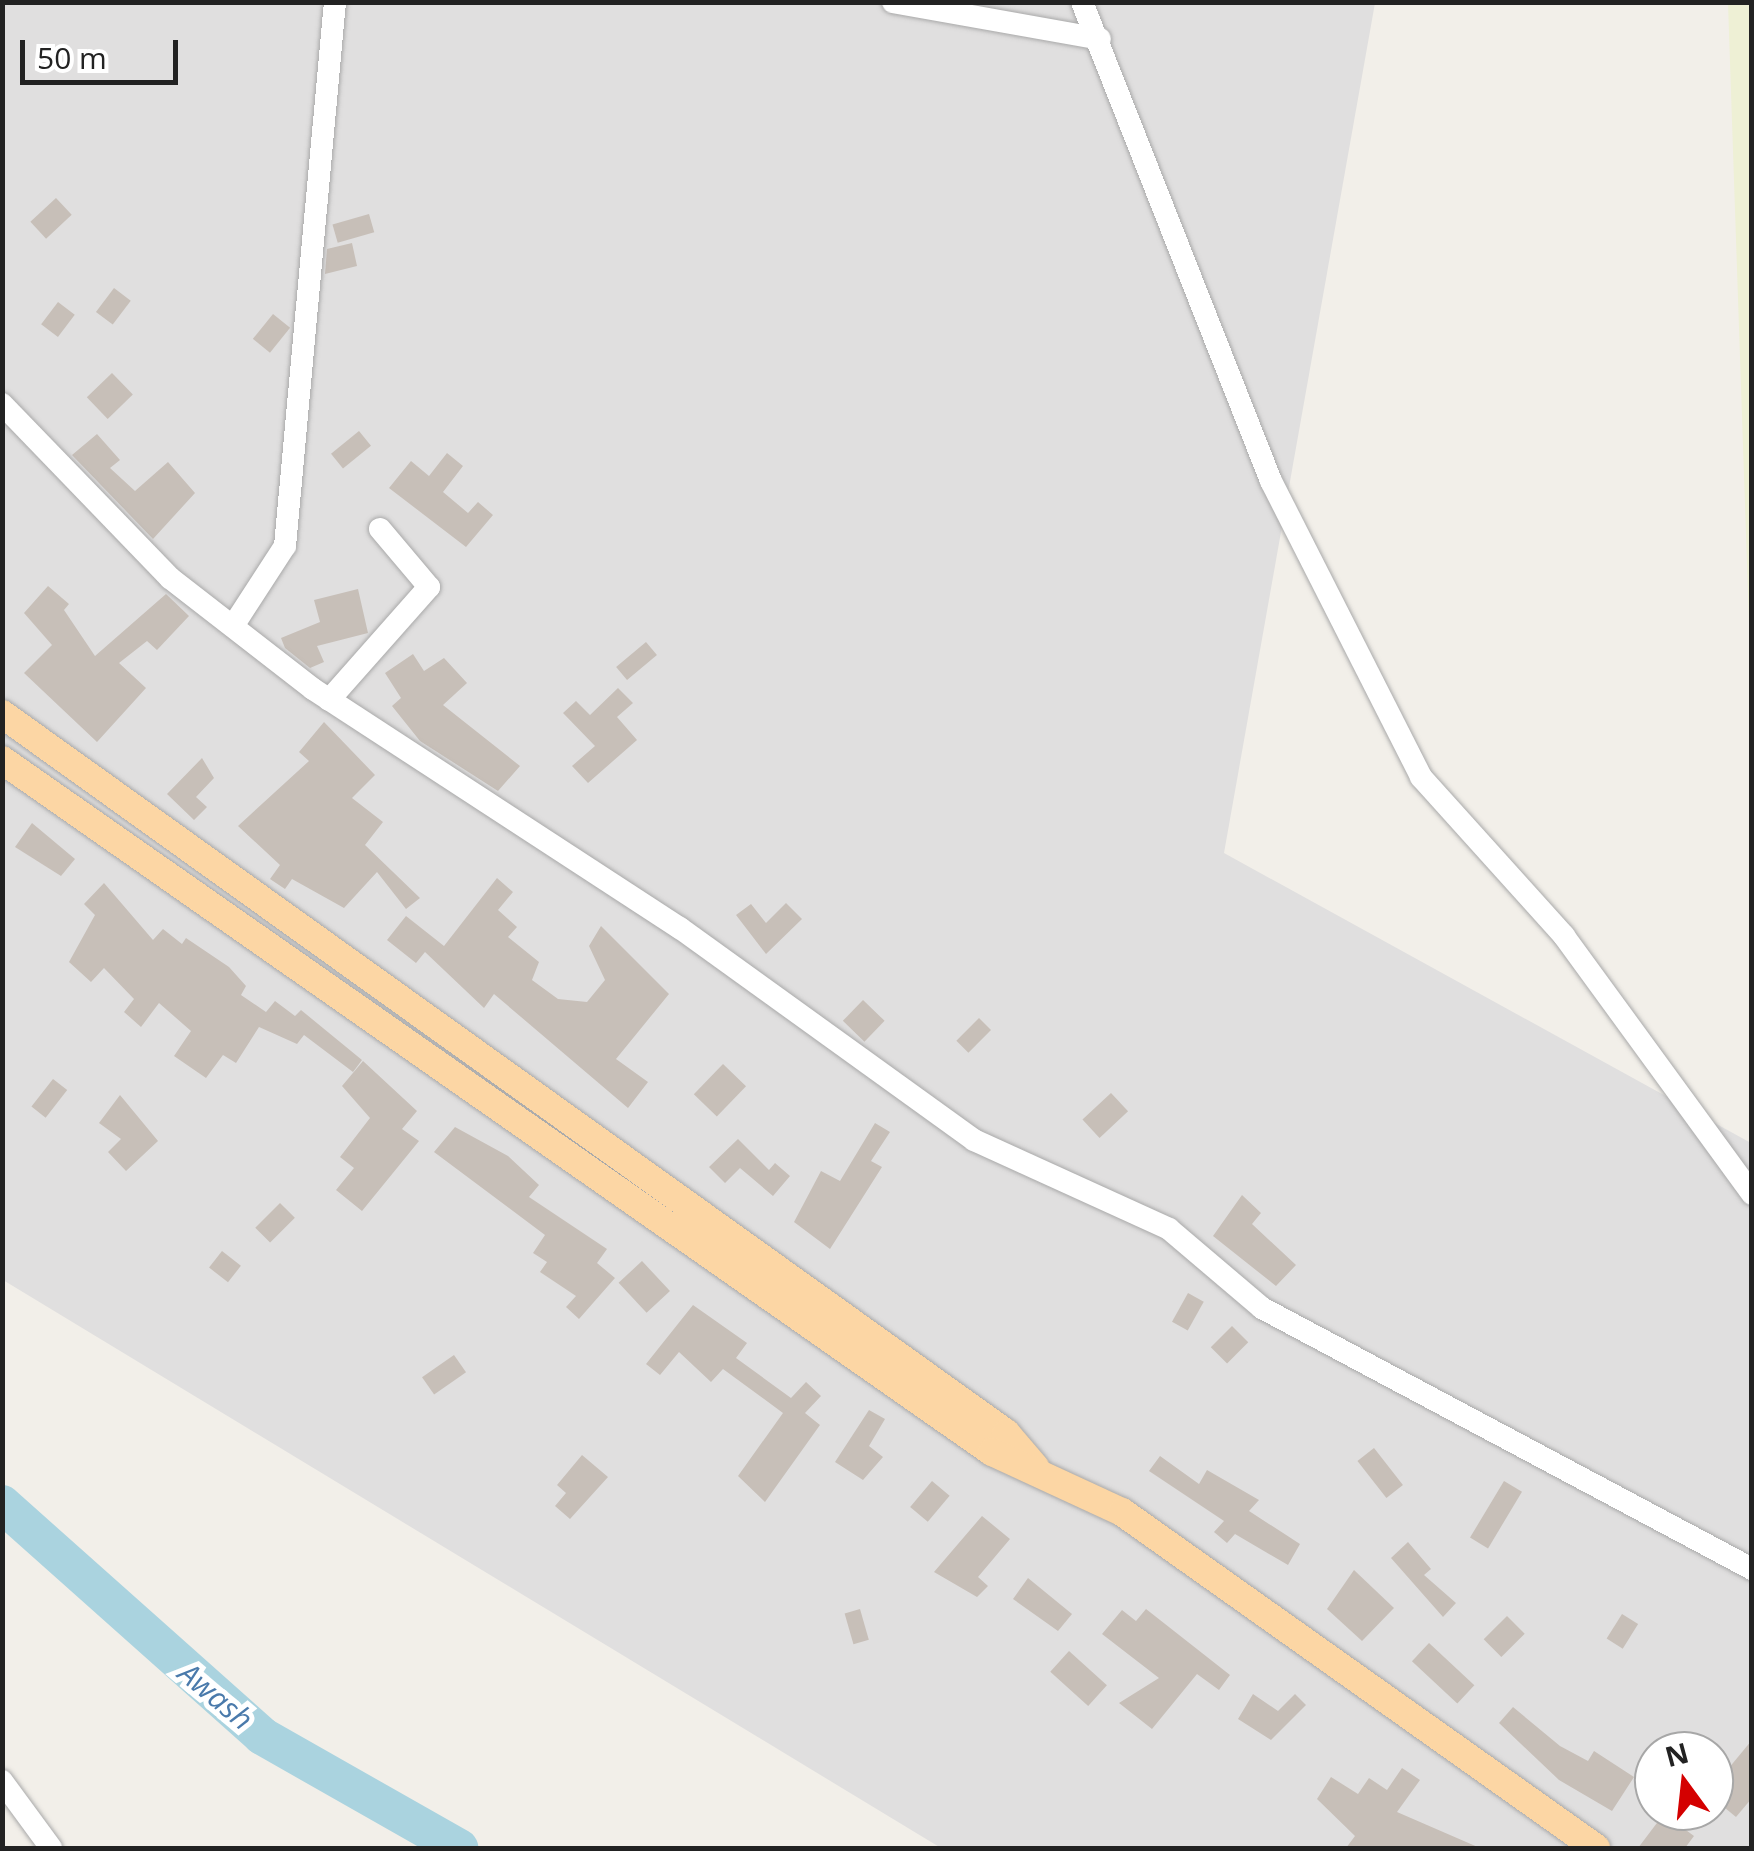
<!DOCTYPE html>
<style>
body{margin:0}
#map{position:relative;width:1754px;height:1851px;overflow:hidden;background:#f2efe9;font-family:"Open Sans",sans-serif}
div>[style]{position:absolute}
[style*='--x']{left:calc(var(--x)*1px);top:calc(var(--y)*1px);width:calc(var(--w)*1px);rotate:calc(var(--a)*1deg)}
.residential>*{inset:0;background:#e0dfdf}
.farmland>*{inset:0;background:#eef0d5}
.river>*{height:38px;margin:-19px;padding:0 19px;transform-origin:19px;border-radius:19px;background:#aad3df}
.building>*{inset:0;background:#c7bfb8;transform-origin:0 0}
.roads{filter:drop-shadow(0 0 2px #a9a9a9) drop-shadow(0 0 2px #a9a9a9)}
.minor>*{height:22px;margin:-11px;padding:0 11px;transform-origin:11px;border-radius:11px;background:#fff}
.major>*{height:28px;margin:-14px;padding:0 14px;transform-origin:14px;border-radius:14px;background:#fcd6a4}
span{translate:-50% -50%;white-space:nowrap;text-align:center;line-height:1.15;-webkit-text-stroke:10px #fff;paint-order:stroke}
.water-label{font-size:30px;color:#4a7aab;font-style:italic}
.frame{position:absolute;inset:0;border:5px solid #222;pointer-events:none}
.north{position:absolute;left:1634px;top:1731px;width:100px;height:100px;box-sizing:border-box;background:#fff;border:2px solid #a7a7a7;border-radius:50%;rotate:345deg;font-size:28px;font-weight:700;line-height:40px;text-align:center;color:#222}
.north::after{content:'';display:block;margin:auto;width:35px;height:45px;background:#d40000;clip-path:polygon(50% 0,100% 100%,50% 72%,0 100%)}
.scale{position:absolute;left:20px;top:40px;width:158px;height:45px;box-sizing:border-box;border:5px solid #222;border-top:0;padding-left:12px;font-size:30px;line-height:35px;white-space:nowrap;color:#222;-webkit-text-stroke:8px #fff;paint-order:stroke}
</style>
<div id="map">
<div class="residential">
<div style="clip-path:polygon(evenodd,2px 3px,1375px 3px,1224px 853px,1751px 1143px,1751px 1848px,941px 1848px,3px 1280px,2px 3px,1654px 1751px,1714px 1751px,1714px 1811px,1654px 1811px,1654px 1751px)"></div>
</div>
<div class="farmland">
<div style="clip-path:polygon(1728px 3px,1752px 3px,1751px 682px)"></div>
</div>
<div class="river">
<div style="--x:2;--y:1504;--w:348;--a:41.7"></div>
<div style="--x:262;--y:1736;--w:227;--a:29.6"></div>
</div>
<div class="building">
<div style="left:56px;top:198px;width:23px;height:35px;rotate:47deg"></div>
<div style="left:369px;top:214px;width:19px;height:38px;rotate:74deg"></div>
<div style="clip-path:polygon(352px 243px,357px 266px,325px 274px,327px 249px)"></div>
<div style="left:114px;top:288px;width:21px;height:30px;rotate:37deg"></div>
<div style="left:58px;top:302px;width:21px;height:28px;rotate:37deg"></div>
<div style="left:273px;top:314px;width:22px;height:32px;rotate:39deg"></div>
<div style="left:112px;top:373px;width:30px;height:35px;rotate:46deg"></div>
<div style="left:359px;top:431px;width:19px;height:36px;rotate:51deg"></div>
<div style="clip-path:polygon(97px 434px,120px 460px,110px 468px,135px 491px,168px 462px,195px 493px,153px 539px,72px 455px)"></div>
<div style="clip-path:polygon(447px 453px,463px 466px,443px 492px,468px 513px,478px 502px,493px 515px,466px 547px,389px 488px,411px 461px,429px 476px)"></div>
<div style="clip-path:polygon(48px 586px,69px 604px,64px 610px,95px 656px,166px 594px,189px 616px,157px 650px,147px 641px,119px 663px,146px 688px,97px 742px,24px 673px,52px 645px,24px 613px)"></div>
<div style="clip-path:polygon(358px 589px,368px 633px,317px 646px,324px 662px,310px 668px,285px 648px,281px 638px,320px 622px,314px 600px)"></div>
<div style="left:646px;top:642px;width:17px;height:39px;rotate:50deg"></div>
<div style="clip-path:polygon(413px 654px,424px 671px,444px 658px,467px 683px,443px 705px,520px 766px,498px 791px,420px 741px,392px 706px,401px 698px,385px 673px)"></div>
<div style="clip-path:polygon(618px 688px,633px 703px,617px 717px,637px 740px,588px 783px,572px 766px,595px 746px,563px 713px,576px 701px,590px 715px)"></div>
<div style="clip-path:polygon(324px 722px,375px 775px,352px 798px,383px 822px,365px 845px,420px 898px,406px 909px,377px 872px,344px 908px,292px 879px,285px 889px,270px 879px,280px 865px,238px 826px,309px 761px,299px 752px)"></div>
<div style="clip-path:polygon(202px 758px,214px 778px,196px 797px,207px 807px,194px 820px,167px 794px)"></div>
<div style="clip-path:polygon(32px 823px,75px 859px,61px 876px,15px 847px)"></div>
<div style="clip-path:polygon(497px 878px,513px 892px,498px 910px,517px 927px,508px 937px,539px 962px,532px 980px,558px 999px,587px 1002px,605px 980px,589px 946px,601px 926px,669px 994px,616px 1059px,648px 1082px,628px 1108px,494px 994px,484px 1008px,425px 952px,416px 963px,387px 940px,406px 916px,444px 946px)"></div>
<div style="clip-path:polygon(104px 883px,153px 940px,163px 929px,182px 944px,186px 938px,229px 967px,246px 986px,241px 995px,266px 1012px,275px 1001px,295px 1016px,301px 1010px,362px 1060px,353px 1072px,304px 1035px,297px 1044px,259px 1027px,236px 1063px,223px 1055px,206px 1078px,174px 1056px,191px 1031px,159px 1003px,141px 1027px,124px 1012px,134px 999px,104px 968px,91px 982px,69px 962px,95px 915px,84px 904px)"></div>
<div style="clip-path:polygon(786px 903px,802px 919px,766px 954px,736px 915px,751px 904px,766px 923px)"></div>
<div style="left:863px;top:1000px;width:30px;height:29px;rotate:44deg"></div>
<div style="left:979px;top:1018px;width:17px;height:32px;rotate:45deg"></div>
<div style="clip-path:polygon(363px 1061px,417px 1111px,402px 1129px,419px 1141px,362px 1211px,336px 1190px,354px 1168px,340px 1157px,370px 1118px,342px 1086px)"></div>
<div style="left:723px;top:1064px;width:32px;height:42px;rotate:44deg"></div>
<div style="left:53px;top:1079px;width:18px;height:35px;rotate:38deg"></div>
<div style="left:1111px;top:1093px;width:25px;height:39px;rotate:47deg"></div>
<div style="clip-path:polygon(120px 1095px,158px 1141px,126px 1171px,108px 1152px,121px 1139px,99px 1123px)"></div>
<div style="clip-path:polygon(875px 1123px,890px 1132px,871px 1161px,882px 1167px,830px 1249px,794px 1222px,821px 1171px,840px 1181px)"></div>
<div style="clip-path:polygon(455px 1127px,508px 1156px,539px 1185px,529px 1197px,607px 1249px,597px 1263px,615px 1278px,579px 1319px,566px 1307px,576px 1296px,540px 1272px,547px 1262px,533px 1253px,545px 1235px,434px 1152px)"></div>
<div style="clip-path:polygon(738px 1139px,769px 1170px,775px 1163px,790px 1176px,773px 1196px,740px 1168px,725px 1183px,709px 1167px)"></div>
<div style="clip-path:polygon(1242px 1195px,1261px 1213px,1252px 1224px,1296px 1265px,1276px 1286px,1213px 1236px)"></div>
<div style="left:280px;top:1203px;width:21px;height:35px;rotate:45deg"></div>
<div style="left:222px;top:1251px;width:24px;height:21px;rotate:38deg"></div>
<div style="left:642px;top:1261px;width:41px;height:32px;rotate:47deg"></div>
<div style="left:1188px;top:1293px;width:18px;height:33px;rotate:29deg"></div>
<div style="clip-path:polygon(693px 1305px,747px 1343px,736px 1358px,791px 1398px,806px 1382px,821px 1396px,805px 1413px,820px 1425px,765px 1502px,738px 1476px,783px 1413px,723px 1369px,711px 1382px,679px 1352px,660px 1375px,646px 1364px)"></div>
<div style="left:1232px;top:1326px;width:23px;height:30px;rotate:45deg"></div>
<div style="left:454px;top:1355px;width:21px;height:39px;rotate:55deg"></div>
<div style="clip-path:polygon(869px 1410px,885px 1419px,869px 1446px,883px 1457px,863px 1480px,835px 1462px)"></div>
<div style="left:1374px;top:1448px;width:47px;height:21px;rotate:52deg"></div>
<div style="clip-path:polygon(582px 1455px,608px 1477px,570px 1519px,555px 1506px,566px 1493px,557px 1485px)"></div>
<div style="clip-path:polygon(1160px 1456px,1199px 1484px,1207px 1470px,1259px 1500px,1249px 1511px,1300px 1544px,1288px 1565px,1235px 1534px,1227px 1543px,1214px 1532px,1224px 1521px,1149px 1471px)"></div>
<div style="left:932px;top:1481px;width:23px;height:34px;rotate:40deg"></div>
<div style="left:1504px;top:1481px;width:21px;height:66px;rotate:31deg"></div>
<div style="clip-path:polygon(982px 1516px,1010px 1539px,978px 1577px,988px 1586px,977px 1597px,934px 1572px)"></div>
<div style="clip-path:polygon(1408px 1542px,1431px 1569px,1424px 1575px,1456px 1603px,1443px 1617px,1391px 1558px)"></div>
<div style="clip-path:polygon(1354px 1570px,1394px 1608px,1362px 1641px,1327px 1609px)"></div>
<div style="clip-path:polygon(1028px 1578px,1072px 1614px,1058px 1631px,1013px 1599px)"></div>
<div style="left:860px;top:1609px;width:32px;height:16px;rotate:74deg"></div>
<div style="clip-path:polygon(1146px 1609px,1230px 1675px,1219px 1690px,1197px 1674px,1152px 1729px,1119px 1703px,1159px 1678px,1102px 1634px,1122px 1610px,1136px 1621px)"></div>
<div style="left:1622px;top:1614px;width:19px;height:29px;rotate:32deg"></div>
<div style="left:1507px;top:1616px;width:25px;height:33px;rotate:45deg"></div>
<div style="left:1429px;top:1643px;width:62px;height:25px;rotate:43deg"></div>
<div style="left:1069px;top:1651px;width:51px;height:28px;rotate:42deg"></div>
<div style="clip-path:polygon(1253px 1694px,1278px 1711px,1295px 1694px,1306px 1705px,1271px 1740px,1238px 1719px)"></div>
<div style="clip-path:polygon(1513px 1707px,1560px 1746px,1588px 1761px,1594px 1751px,1634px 1777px,1612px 1811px,1559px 1780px,1499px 1723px)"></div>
<div style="clip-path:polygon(1752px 1740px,1752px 1798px,1736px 1817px,1714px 1799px,1714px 1786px)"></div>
<div style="clip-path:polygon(1402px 1768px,1420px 1780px,1397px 1812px,1480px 1848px,1346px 1848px,1355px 1836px,1317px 1799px,1331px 1777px,1358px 1794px,1369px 1778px,1387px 1790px)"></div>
<div style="clip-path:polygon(1666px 1811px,1690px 1811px,1679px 1825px,1694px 1836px,1685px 1848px,1638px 1848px)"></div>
</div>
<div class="roads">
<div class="minor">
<div style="--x:893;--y:2;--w:210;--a:10.1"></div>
<div style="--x:1082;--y:2;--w:515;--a:68.47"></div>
<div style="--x:1271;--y:481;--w:332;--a:63.1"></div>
<div style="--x:1421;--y:777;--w:214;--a:48"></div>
<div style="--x:1564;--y:936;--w:319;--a:53.9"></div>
<div style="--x:2;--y:404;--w:242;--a:46"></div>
<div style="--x:170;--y:578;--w:181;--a:37.8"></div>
<div style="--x:313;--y:689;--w:438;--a:33.1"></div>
<div style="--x:680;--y:928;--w:362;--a:35.8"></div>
<div style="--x:974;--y:1140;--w:214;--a:24.5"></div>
<div style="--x:1169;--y:1229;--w:122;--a:40.3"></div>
<div style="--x:1262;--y:1308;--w:555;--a:28.04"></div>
<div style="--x:233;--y:626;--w:95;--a:-57"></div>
<div style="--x:285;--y:546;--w:546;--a:-84.75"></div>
<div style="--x:329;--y:700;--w:151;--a:-48.5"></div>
<div style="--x:429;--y:587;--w:76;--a:-130.2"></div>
<div style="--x:2;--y:1781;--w:83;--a:53.8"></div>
</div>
<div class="major">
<div style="--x:2;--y:714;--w:1235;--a:35.61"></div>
<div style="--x:1006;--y:1433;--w:45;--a:49.5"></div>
<div style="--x:2;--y:760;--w:1208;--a:34.95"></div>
<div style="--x:992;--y:1452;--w:143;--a:24.8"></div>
<div style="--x:1122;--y:1512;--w:581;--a:35.33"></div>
</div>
</div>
<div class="water-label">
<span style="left:216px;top:1696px;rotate:40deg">Awash</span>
</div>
<div class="frame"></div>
<div class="north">N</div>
<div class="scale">50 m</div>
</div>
